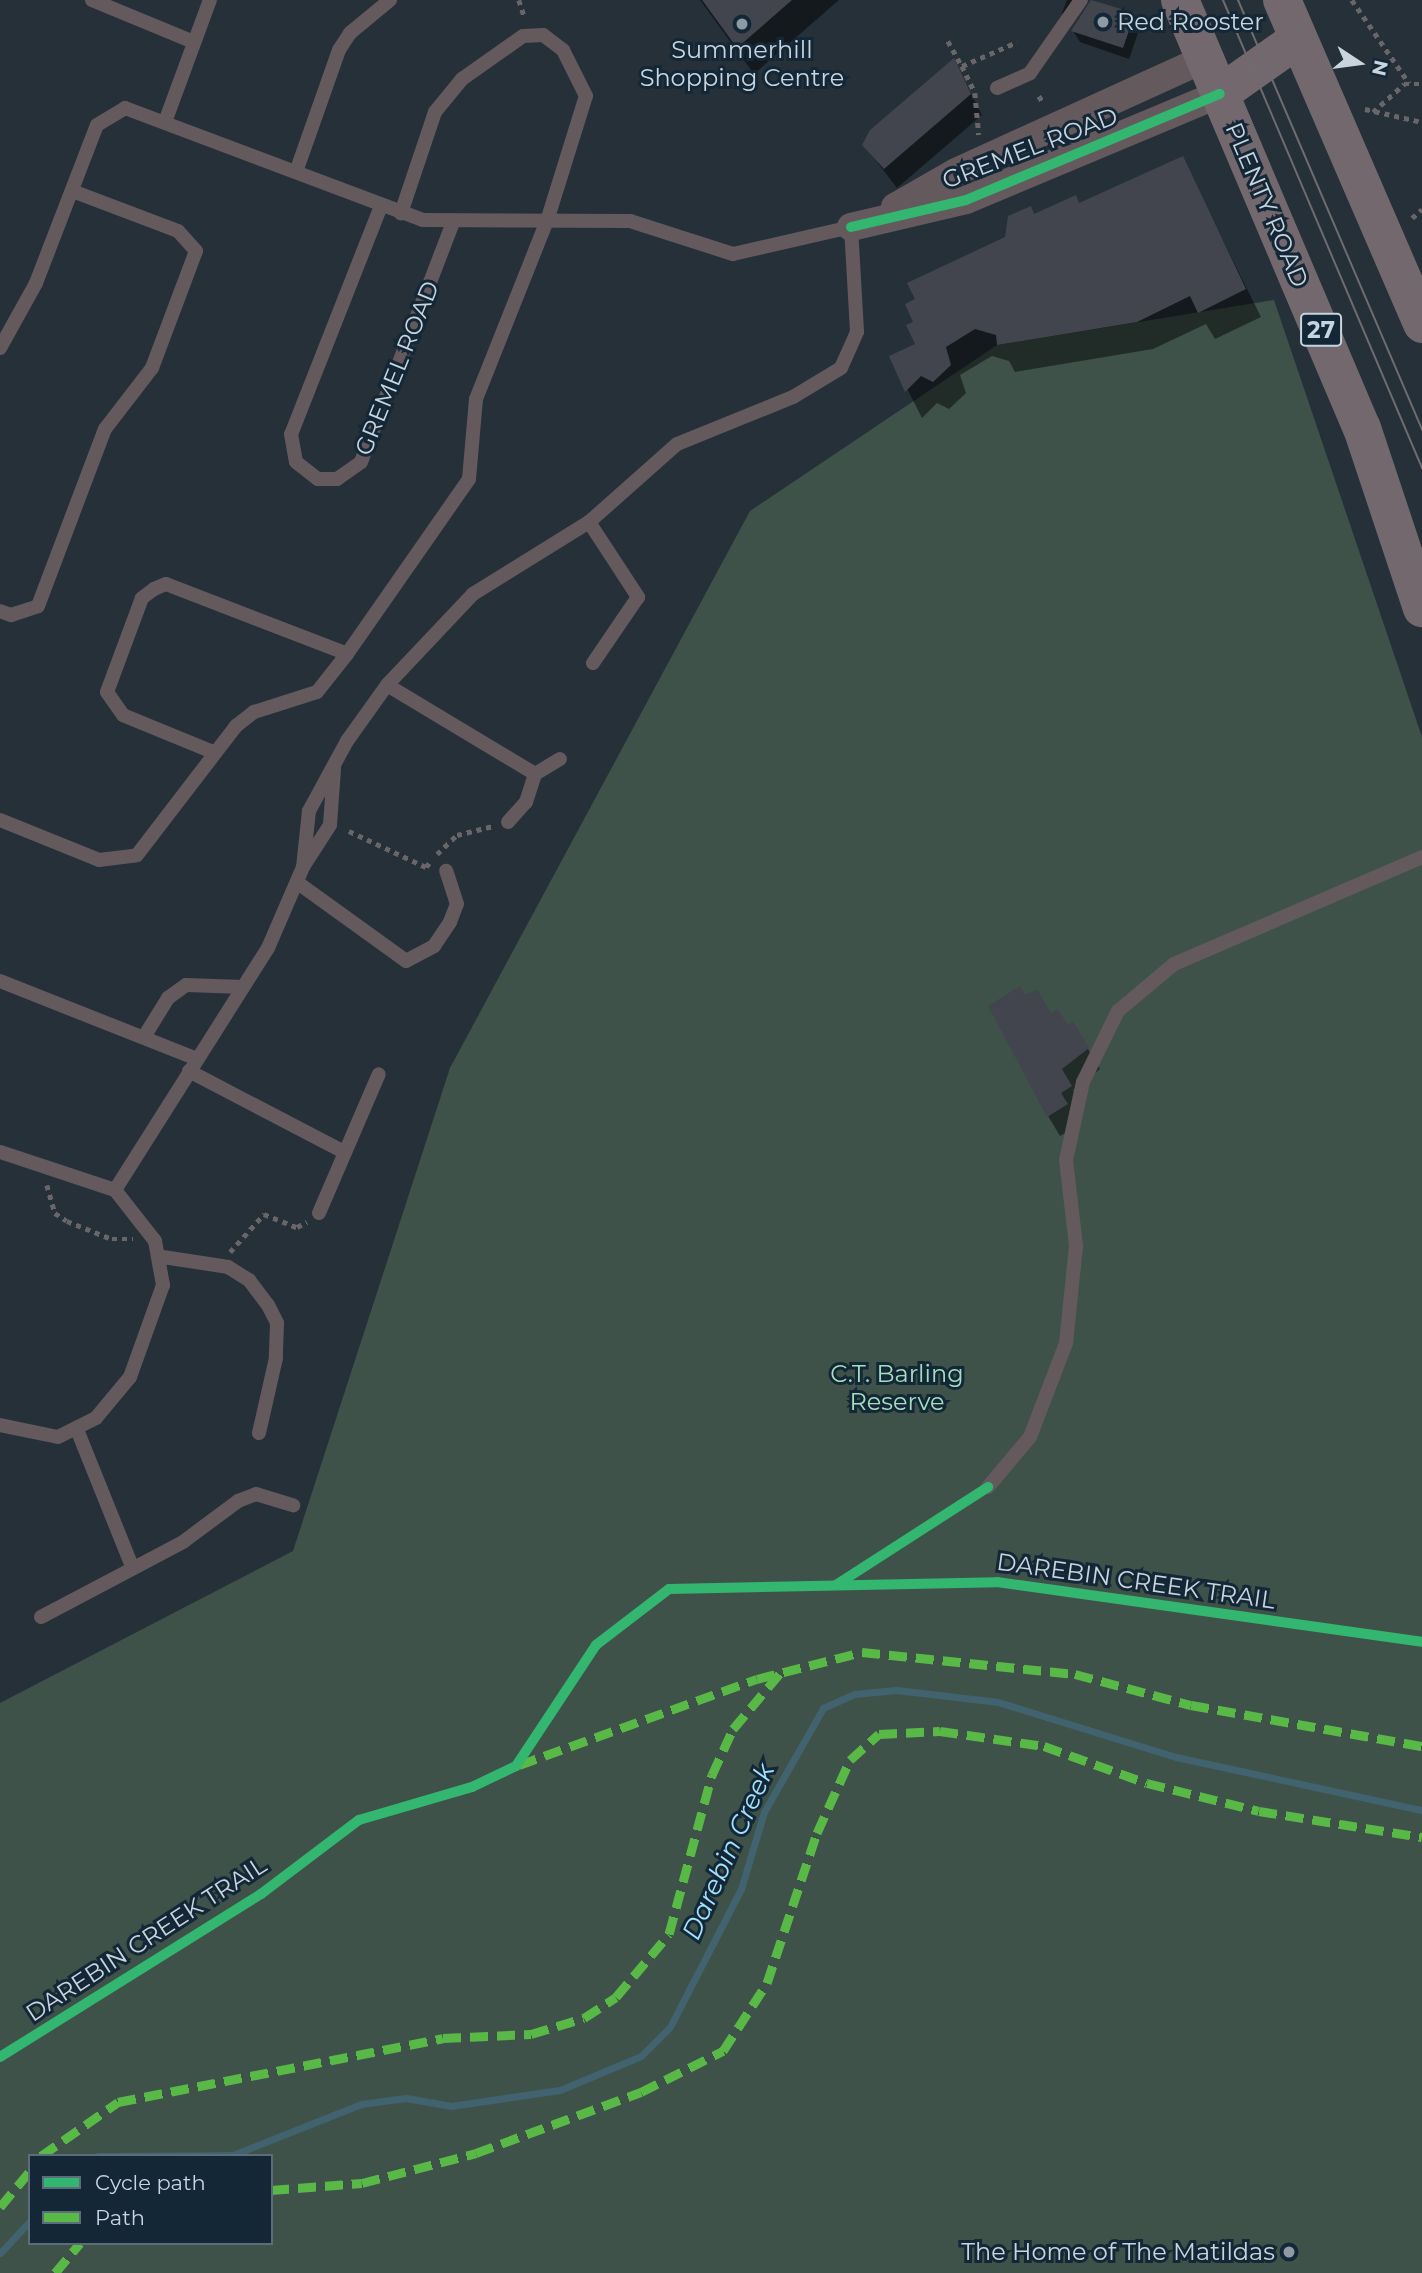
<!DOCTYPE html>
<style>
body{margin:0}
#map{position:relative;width:1422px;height:2273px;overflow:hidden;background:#263039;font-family:Montserrat,sans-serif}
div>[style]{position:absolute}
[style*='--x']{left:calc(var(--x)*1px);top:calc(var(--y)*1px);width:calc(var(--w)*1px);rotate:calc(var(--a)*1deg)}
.green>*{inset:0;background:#3f5249}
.shadow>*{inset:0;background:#0007}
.stream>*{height:7px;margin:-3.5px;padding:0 3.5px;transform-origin:3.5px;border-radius:3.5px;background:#41626f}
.building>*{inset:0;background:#43454e}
.path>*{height:4.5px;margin-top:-2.25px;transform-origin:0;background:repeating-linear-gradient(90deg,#69666a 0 5px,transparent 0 10px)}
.lane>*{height:14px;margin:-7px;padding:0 7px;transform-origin:7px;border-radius:7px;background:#645a5e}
.street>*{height:28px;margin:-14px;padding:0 14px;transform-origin:14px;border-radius:14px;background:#645a5e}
.highway>*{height:38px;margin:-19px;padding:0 19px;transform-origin:19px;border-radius:19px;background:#72686e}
.tram>*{height:2px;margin:-1px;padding:0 1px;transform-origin:1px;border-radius:1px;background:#6f6c70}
.quiet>*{height:9px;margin-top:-4.5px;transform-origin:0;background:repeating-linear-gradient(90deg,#58b947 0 18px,transparent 0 27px)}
.cycleway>*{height:10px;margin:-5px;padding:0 5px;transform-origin:5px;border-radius:5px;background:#33b770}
.dots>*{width:19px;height:19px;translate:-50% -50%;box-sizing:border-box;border:4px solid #142737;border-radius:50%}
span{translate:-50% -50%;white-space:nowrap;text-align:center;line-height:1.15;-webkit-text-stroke:6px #142737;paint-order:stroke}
.shield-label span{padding:2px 5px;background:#142737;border:2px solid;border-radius:5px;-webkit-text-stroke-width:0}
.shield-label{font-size:23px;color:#c8d4de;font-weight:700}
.poi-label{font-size:24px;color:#c8d4de}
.left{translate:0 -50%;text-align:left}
.right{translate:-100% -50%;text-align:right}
.street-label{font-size:24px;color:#c8d4de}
.park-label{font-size:24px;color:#a3debe}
.water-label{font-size:26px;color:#a1e2fd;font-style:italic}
.legend{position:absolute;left:28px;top:2154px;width:245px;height:91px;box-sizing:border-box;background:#142737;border:2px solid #5c6c7a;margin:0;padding:9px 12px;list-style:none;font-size:21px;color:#c8d4de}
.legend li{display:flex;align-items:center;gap:14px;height:35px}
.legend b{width:35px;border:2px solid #5c6c7a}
.north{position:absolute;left:1324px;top:28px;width:70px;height:70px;-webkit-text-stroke:5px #142737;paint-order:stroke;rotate:103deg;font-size:19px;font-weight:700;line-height:28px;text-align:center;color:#c8d4de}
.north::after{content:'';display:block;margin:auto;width:24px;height:32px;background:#c8d4de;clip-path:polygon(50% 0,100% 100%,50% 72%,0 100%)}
</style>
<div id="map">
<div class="green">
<div style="clip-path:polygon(evenodd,1274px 300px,1422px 737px,1422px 2273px,0 2273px,0 1703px,293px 1551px,450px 1068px,750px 511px,997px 345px,1274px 300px,30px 2156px,271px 2156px,271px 2243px,30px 2243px,30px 2156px)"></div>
</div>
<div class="shadow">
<div style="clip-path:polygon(700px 0,839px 0,754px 74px)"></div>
<div style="clip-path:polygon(1067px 0,1077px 0,1065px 17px,1062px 13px)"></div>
<div style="clip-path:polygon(1133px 15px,1140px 27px,1129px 59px,1080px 42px,1073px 31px)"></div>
<div style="clip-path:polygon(954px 61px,982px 115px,897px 188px,864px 145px)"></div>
<div style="clip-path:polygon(1182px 158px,1261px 317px,1215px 339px,1206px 324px,1153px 349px,1015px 372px,1009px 361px,992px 356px,960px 375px,966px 393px,949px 409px,937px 403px,922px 418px,891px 357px,918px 345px,915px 323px,1034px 216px,1079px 205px)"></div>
<div style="clip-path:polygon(1025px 998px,1067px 1027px,1073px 1024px,1100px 1069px,1073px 1090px,1083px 1107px,1078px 1126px,1060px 1136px,1048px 1116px)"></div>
</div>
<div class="stream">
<div style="--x:98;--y:2156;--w:135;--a:-0.4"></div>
<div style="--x:233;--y:2155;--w:138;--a:-21.7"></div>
<div style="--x:361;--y:2104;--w:45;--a:-7.6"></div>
<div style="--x:406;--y:2098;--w:46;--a:10.1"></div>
<div style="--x:451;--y:2106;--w:110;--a:-8.4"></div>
<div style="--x:560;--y:2090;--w:88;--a:-22.8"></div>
<div style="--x:641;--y:2056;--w:41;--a:-45"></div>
<div style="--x:670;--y:2027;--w:155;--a:-62.8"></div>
<div style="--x:741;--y:1889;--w:80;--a:-73.4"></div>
<div style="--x:764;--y:1812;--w:120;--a:-60.4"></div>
<div style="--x:823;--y:1708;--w:35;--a:-24"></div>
<div style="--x:855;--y:1694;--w:41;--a:-5.6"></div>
<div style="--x:896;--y:1690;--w:103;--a:6.7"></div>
<div style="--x:998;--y:1702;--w:186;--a:17.2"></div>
<div style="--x:1176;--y:1757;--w:252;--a:12.2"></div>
<div style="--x:0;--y:2253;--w:44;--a:-46.8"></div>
</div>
<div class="building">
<div style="clip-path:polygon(702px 0,792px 0,737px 48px)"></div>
<div style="clip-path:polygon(1091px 0,1135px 13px,1123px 48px,1071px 31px)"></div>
<div style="clip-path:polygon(954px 58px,971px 94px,884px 169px,862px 145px,870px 130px)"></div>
<div style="clip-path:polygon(1183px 156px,1246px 289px,1198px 313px,1190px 296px,1137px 322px,997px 345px,996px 335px,975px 329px,946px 347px,951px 365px,933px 382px,921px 376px,905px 392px,889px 356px,915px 344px,906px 325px,913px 322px,905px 304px,915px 299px,907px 283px,1005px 237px,1008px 216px,1031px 206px,1034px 214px,1076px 195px,1079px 203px)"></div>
<div style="clip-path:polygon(1020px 986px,1025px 995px,1037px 989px,1051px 1013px,1058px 1009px,1068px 1025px,1073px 1021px,1089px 1048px,1062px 1069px,1072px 1086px,1061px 1093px,1068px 1104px,1047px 1117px,988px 1006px)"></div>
</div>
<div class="path">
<div style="--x:519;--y:0;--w:19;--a:72"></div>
<div style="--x:1352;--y:0;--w:101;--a:55.5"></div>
<div style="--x:948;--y:41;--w:29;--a:61"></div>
<div style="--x:962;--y:66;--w:60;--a:-23.6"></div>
<div style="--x:962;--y:66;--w:30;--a:64"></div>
<div style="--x:975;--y:93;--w:42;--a:84.6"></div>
<div style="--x:1039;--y:96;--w:9;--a:58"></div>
<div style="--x:1365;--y:109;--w:58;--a:12.8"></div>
<div style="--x:1373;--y:112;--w:42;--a:-42.1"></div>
<div style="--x:1404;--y:84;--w:18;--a:0"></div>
<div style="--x:1412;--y:218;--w:13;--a:-42"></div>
<div style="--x:349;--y:831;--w:85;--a:25.1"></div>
<div style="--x:426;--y:867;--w:5;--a:-53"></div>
<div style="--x:437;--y:854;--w:28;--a:-44"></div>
<div style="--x:457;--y:835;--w:37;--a:-14"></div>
<div style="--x:47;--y:1185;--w:29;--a:74"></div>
<div style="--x:55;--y:1213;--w:14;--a:34"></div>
<div style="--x:67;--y:1221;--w:48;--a:21.8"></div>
<div style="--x:112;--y:1239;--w:21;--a:0"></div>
<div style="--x:230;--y:1252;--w:51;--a:-48.2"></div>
<div style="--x:264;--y:1214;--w:35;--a:22"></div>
<div style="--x:297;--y:1227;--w:11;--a:-27"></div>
</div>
<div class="lane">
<div style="--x:92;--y:0;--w:110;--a:22.4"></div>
<div style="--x:997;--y:88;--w:36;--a:-24"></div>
<div style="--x:1030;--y:73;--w:89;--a:-55.1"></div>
<div style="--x:165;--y:122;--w:130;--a:-69.8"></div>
<div style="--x:296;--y:172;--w:129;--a:-70.6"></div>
<div style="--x:339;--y:50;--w:20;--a:-57"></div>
<div style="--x:350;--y:33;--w:52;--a:-39.5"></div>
<div style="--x:381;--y:206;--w:245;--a:111.5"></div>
<div style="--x:291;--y:434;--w:28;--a:80"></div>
<div style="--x:296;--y:462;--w:28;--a:38"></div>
<div style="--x:318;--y:479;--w:19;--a:0"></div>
<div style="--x:337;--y:479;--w:29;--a:-35"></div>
<div style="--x:361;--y:462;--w:259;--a:-69"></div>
<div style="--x:0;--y:348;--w:74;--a:-61"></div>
<div style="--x:36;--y:283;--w:169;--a:-68.9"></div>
<div style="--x:97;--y:125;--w:33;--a:-31"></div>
<div style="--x:125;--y:108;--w:318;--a:20.6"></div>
<div style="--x:423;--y:220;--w:207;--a:0.3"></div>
<div style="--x:630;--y:221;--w:108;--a:17.8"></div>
<div style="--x:733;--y:254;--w:121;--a:-12.9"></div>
<div style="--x:851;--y:227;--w:105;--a:86.7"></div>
<div style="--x:857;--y:332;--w:39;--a:114"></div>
<div style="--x:841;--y:368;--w:56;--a:148.9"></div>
<div style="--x:793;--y:397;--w:125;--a:157.9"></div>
<div style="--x:677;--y:444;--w:118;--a:138.4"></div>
<div style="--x:589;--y:522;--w:137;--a:148.2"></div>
<div style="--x:473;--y:594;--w:125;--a:133.4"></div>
<div style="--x:387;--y:685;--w:69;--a:125.5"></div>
<div style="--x:347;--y:741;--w:80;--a:118.5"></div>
<div style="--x:309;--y:811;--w:56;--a:96.1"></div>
<div style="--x:589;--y:522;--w:90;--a:56.8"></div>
<div style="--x:638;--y:597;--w:80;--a:124.3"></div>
<div style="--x:0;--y:611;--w:12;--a:20"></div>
<div style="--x:11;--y:615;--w:28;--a:-18"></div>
<div style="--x:38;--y:606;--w:189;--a:-69.3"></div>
<div style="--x:105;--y:429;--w:77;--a:-52.4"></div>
<div style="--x:152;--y:368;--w:125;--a:-69.4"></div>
<div style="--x:196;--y:251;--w:27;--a:-132"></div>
<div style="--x:178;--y:231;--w:113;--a:-159.3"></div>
<div style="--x:387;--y:685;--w:173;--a:31"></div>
<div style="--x:213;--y:752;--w:97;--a:-157.7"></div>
<div style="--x:123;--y:715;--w:28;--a:-125"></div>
<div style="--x:107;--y:692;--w:100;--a:-69.6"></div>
<div style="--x:142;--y:598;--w:15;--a:-37"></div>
<div style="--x:154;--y:589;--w:13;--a:-23"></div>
<div style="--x:166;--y:584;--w:194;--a:21.1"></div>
<div style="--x:0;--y:820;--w:107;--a:22"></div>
<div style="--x:99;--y:860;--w:38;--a:-7"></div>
<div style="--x:137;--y:855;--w:163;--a:-52.5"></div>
<div style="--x:236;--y:726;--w:23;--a:-38"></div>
<div style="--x:254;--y:712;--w:66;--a:-17.6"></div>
<div style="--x:317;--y:692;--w:48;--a:-51.7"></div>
<div style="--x:347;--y:654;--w:213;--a:-55.1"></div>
<div style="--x:469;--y:479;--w:80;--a:-85"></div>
<div style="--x:476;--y:399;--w:192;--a:-68.3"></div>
<div style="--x:547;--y:221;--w:131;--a:-72.7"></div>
<div style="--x:586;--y:96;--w:51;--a:-116.6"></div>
<div style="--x:563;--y:50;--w:25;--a:-143"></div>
<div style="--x:543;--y:35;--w:20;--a:177"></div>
<div style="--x:523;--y:36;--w:75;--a:144.8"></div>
<div style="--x:462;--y:79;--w:43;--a:129.3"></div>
<div style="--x:435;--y:112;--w:107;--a:108.6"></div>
<div style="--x:508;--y:822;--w:27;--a:-48"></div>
<div style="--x:526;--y:802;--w:29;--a:-72"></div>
<div style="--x:535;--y:774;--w:29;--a:-31"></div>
<div style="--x:298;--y:883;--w:133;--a:35.8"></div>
<div style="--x:406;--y:961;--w:32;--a:-28"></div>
<div style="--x:434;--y:946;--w:29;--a:-56"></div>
<div style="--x:450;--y:922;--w:19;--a:-69"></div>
<div style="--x:457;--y:904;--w:35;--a:-108"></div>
<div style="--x:0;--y:981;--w:212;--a:21.6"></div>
<div style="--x:144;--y:1037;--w:46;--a:-58.4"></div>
<div style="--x:168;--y:998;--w:22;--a:-36"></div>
<div style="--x:186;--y:985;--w:57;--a:2"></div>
<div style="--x:189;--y:1071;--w:175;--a:27.6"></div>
<div style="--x:0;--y:1152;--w:121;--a:18.3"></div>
<div style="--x:115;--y:1190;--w:65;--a:51.9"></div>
<div style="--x:155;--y:1241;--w:45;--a:79.7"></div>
<div style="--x:163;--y:1285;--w:98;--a:109.7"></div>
<div style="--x:130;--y:1377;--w:53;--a:129.7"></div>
<div style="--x:96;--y:1418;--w:42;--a:153.4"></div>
<div style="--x:58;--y:1437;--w:59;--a:-168.3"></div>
<div style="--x:115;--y:1190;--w:286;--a:-57.7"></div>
<div style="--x:268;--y:948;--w:88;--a:-66.6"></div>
<div style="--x:303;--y:867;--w:50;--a:-57.3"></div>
<div style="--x:330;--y:825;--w:56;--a:-85.9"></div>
<div style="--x:319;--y:1213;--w:151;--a:-66.7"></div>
<div style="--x:163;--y:1257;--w:66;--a:8.7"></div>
<div style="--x:228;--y:1267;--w:25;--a:32"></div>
<div style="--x:249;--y:1280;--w:31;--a:53"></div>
<div style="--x:268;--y:1305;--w:20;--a:63"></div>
<div style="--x:277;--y:1323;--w:35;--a:92"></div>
<div style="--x:276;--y:1358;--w:77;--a:102.8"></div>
<div style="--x:78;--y:1432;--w:144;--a:68.1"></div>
<div style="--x:988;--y:1487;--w:65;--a:-50"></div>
<div style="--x:1030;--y:1437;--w:101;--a:-69"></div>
<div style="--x:1066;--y:1343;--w:98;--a:-84.1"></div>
<div style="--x:1076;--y:1246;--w:87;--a:-96.6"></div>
<div style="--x:1066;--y:1160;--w:80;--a:-77.7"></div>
<div style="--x:1083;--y:1082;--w:79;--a:-63.8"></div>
<div style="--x:1118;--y:1011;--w:73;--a:-40"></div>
<div style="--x:1174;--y:964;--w:270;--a:-23.3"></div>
<div style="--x:41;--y:1617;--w:161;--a:-27.8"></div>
<div style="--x:183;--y:1542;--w:69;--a:-36.7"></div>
<div style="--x:238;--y:1501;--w:19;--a:-21"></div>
<div style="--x:256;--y:1494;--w:39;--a:17"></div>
</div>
<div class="street">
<div style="--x:895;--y:207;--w:70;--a:-29.8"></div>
<div style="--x:956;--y:172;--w:275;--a:-24.5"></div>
<div style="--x:851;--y:227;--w:118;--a:-13.2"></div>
<div style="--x:966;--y:200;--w:275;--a:-22.7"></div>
</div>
<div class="highway">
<div style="--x:1180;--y:0;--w:465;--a:67"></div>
<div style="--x:1362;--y:428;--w:190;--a:71.6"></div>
<div style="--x:1282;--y:0;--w:353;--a:66.6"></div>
<div style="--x:1220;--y:94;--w:95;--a:-35.2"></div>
</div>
<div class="tram">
<div style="--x:1223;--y:0;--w:509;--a:66.96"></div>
<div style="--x:1238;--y:0;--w:468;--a:66.8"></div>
</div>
<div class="quiet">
<div style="--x:519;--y:1765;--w:253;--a:-19.9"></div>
<div style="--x:757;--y:1679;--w:108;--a:-14.4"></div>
<div style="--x:862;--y:1652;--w:214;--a:5.9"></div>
<div style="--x:1075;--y:1674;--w:120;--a:15"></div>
<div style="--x:1191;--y:1705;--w:235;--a:10.1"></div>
<div style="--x:41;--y:2156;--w:94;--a:-35"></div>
<div style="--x:118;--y:2102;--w:331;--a:-11.1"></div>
<div style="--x:443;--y:2038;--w:88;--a:-2.6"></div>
<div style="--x:531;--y:2034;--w:55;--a:-16.8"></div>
<div style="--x:584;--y:2018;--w:38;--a:-33"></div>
<div style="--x:616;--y:1997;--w:82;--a:-49.9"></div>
<div style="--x:669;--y:1934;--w:165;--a:-74.9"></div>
<div style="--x:712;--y:1775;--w:51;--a:-65.5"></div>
<div style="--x:733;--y:1729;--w:75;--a:-49.9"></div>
<div style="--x:271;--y:2190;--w:91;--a:-4.4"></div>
<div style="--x:362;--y:2183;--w:118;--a:-14.7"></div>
<div style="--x:476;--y:2153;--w:176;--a:-20.3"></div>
<div style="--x:641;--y:2092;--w:92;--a:-26.6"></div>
<div style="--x:723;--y:2051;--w:81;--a:-57.1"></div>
<div style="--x:767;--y:1983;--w:158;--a:-71.6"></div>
<div style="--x:817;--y:1833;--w:80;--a:-65.7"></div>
<div style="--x:850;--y:1760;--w:39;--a:-42"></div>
<div style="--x:879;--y:1734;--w:61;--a:-2.8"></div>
<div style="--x:940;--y:1731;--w:105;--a:8.2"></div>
<div style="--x:1044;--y:1746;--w:109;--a:19.8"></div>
<div style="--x:1147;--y:1783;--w:115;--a:14"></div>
<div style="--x:1259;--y:1811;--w:165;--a:9.1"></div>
<div style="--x:0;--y:2207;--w:47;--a:-50.2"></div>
<div style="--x:55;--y:2273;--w:39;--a:-50"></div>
</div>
<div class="cycleway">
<div style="--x:851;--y:227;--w:118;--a:-13.2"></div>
<div style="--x:966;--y:200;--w:275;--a:-22.7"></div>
<div style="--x:836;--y:1585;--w:181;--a:-32.8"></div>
<div style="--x:0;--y:2057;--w:308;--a:-32"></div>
<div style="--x:261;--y:1894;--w:123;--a:-37.1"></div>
<div style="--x:359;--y:1820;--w:118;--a:-16.3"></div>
<div style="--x:472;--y:1787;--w:49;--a:-25.5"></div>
<div style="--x:516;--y:1766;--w:145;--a:-56.5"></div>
<div style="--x:596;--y:1645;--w:92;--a:-37.5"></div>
<div style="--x:669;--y:1589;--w:328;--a:-1.2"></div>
<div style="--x:997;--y:1582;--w:429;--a:8"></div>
</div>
<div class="dots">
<div style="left:1103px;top:22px;background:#8f9ba4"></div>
<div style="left:742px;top:24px;background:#8f9ba4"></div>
<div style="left:1289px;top:2252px;background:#8f9ba4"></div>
</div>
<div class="shield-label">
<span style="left:1321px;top:330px">27</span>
</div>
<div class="poi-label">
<span class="left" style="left:1117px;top:22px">Red Rooster</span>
<span style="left:742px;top:64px">Summerhill<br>Shopping Centre</span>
<span class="right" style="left:1275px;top:2252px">The Home of The Matildas</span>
</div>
<div class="street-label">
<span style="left:1030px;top:148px;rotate:-21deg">GREMEL ROAD</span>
<span style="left:1267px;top:205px;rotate:67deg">PLENTY ROAD</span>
<span style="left:397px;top:368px;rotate:-68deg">GREMEL ROAD</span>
<span style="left:1136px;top:1581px;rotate:8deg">DAREBIN CREEK TRAIL</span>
<span style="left:146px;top:1939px;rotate:-33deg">DAREBIN CREEK TRAIL</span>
</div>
<div class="park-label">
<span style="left:897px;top:1388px">C.T. Barling<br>Reserve</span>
</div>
<div class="water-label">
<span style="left:729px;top:1852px;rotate:-66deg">Darebin Creek</span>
</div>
<ul class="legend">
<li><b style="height:9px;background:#33b770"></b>Cycle path</li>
<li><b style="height:9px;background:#58b947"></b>Path</li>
</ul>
<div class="north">N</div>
</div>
